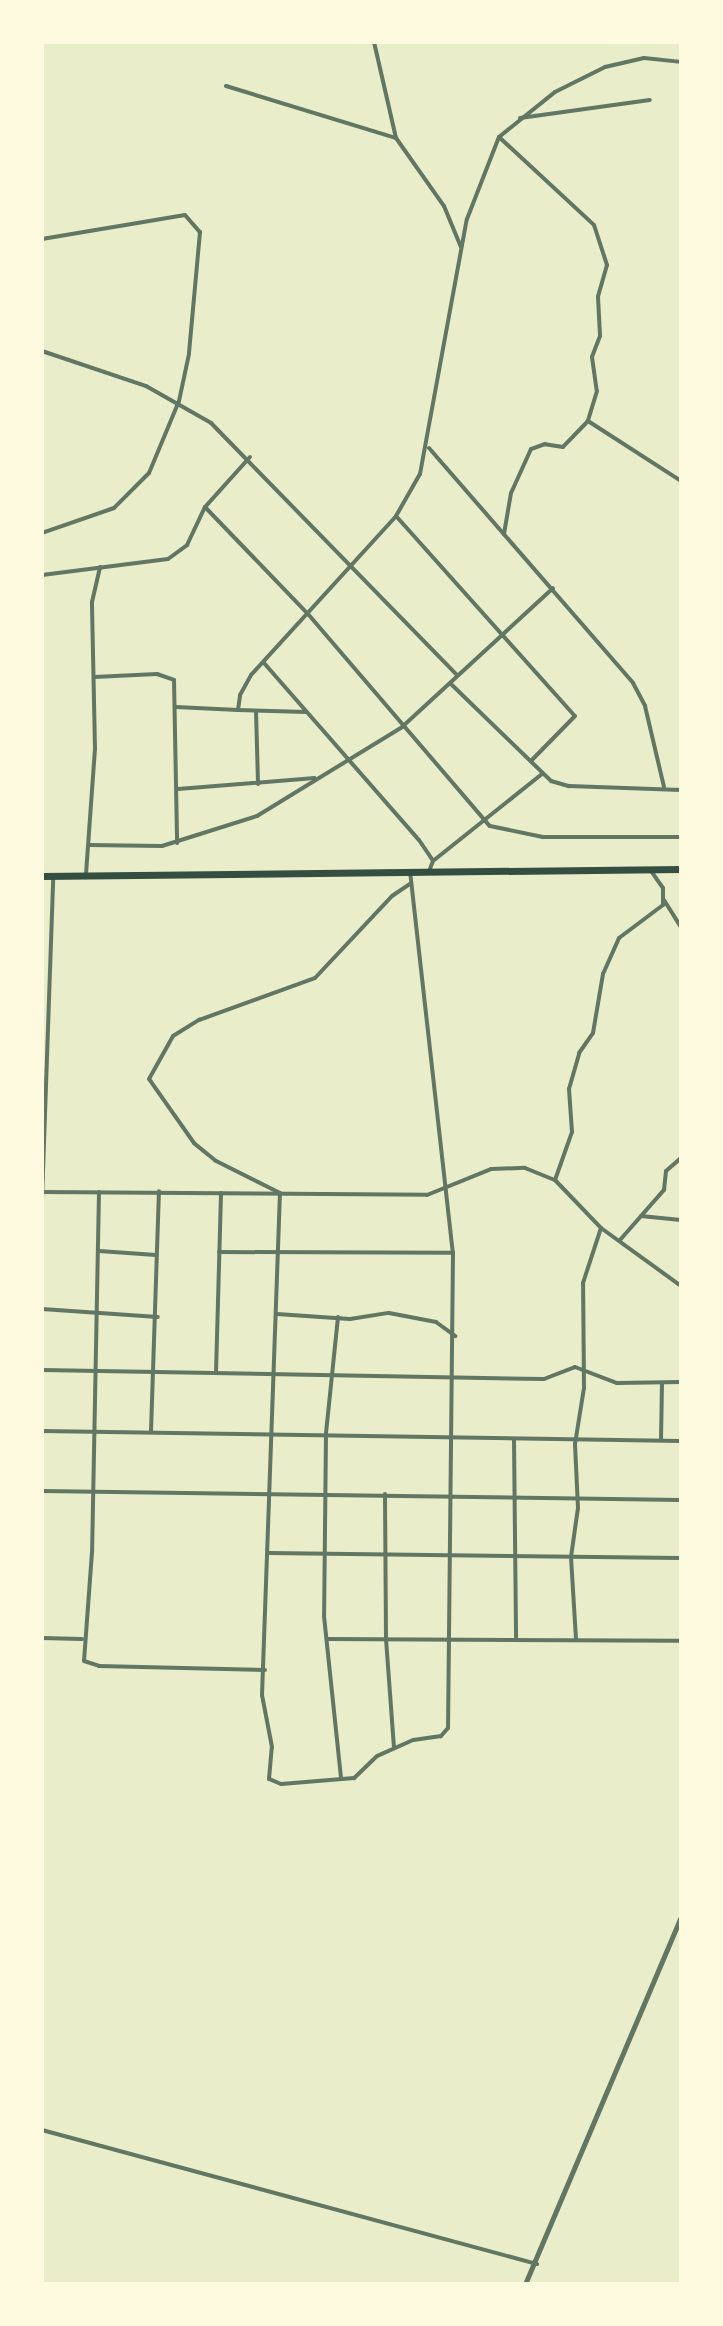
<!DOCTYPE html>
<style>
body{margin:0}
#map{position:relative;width:723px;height:2326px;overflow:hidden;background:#e9edc9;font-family:Barlow,sans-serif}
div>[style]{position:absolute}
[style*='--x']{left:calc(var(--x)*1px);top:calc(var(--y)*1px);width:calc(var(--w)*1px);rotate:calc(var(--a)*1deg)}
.minor>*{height:4px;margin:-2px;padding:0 2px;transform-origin:2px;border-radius:2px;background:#617663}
.tertiary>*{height:5px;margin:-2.5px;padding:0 2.5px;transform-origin:2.5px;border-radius:2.5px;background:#617663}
.primary>*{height:7px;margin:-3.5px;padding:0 3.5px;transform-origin:3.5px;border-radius:3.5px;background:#344e41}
span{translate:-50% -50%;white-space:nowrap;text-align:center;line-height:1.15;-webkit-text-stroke:8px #fefae0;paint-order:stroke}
.frame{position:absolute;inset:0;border:44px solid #fefae0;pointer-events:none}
</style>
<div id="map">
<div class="minor">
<div style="--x:374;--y:42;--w:98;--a:77.1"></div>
<div style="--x:396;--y:138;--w:83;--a:54.8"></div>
<div style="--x:444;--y:206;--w:44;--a:67.5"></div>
<div style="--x:226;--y:86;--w:178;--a:17"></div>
<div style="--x:520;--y:118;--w:131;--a:-7.9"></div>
<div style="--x:499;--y:137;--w:129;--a:42.8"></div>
<div style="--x:594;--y:225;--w:42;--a:72"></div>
<div style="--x:607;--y:265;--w:33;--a:106"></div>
<div style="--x:598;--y:297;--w:39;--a:87"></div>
<div style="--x:600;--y:336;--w:22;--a:111"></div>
<div style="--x:592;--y:357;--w:34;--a:82"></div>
<div style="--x:597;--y:391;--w:31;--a:107"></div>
<div style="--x:588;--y:421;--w:36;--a:134"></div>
<div style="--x:563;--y:447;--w:18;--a:-171"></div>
<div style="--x:545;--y:444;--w:15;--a:160"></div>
<div style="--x:531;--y:449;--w:48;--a:114.4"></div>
<div style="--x:511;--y:493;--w:42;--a:99.7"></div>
<div style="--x:42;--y:239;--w:145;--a:-9.5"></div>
<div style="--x:185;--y:215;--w:23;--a:49"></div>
<div style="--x:200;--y:232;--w:122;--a:95.2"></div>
<div style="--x:189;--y:354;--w:48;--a:102"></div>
<div style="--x:179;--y:401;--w:78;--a:112.6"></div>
<div style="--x:149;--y:473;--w:49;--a:135"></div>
<div style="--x:114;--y:508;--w:76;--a:160.9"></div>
<div style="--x:42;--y:351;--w:110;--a:18.6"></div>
<div style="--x:146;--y:386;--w:75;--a:29.6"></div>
<div style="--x:211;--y:423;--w:352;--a:45.7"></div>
<div style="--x:588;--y:421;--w:111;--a:32.8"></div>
<div style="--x:429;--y:448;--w:311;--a:49"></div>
<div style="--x:633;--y:683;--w:26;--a:62"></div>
<div style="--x:645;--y:706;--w:83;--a:76.8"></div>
<div style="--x:250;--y:457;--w:67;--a:132"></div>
<div style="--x:205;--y:507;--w:149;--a:46.1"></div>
<div style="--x:308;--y:614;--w:279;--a:49.4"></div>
<div style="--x:490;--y:826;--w:54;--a:11.7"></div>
<div style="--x:543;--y:837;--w:138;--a:0"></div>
<div style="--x:396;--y:516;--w:268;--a:48.2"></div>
<div style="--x:575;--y:716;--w:63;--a:134.4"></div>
<div style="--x:42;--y:575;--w:127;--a:-7.2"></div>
<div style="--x:168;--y:559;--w:24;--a:-36"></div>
<div style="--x:187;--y:545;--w:42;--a:-64.7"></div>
<div style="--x:264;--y:663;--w:235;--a:48.8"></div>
<div style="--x:419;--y:840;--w:25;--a:56"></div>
<div style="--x:433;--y:861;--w:9;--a:111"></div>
<div style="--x:94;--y:677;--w:63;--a:-2.7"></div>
<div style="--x:157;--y:674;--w:18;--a:19"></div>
<div style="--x:174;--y:680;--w:163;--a:88.9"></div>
<div style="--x:452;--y:685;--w:138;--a:44.1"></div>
<div style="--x:551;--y:781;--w:19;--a:16"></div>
<div style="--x:569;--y:786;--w:112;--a:2"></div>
<div style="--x:176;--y:707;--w:62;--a:2.8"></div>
<div style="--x:256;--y:711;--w:73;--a:88.4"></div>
<div style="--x:306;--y:712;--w:68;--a:-178.3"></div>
<div style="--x:238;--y:710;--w:15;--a:-82"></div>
<div style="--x:240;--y:695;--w:23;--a:-61"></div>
<div style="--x:251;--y:675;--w:215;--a:-47.6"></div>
<div style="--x:396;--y:516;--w:48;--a:-60.3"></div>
<div style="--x:420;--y:474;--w:259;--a:-79.6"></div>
<div style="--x:467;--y:219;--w:88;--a:-68.7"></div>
<div style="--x:499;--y:137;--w:72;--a:-38.8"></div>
<div style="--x:555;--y:92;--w:56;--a:-26.6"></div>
<div style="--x:605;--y:67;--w:40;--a:-13"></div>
<div style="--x:644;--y:58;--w:37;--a:6"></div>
<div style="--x:178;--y:789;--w:137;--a:-4.6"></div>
<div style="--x:89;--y:845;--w:73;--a:0.8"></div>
<div style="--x:162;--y:846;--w:100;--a:-17.5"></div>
<div style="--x:257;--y:816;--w:170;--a:-31.5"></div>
<div style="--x:402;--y:727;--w:205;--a:-42.6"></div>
<div style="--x:433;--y:861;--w:139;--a:-38.6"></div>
<div style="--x:410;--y:871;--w:384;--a:83.6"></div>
<div style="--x:453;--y:1253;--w:475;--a:90.6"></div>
<div style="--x:448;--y:1728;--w:11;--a:131"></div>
<div style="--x:441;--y:1736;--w:28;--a:172"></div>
<div style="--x:413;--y:1740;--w:39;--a:156"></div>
<div style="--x:377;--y:1756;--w:32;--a:136"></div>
<div style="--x:354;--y:1778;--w:73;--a:175.3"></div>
<div style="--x:281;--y:1784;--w:13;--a:-157"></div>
<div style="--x:269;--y:1779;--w:32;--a:-85"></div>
<div style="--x:272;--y:1747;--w:53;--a:-100.9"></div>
<div style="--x:262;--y:1695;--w:502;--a:-87.95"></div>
<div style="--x:280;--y:1193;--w:72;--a:-153.4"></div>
<div style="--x:216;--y:1161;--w:28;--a:-141"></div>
<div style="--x:194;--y:1143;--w:78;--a:-125.1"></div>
<div style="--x:149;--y:1079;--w:49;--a:-60.8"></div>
<div style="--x:173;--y:1036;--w:31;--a:-32"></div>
<div style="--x:199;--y:1020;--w:123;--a:-19.9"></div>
<div style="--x:315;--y:978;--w:112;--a:-46.8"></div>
<div style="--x:392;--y:896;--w:23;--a:-34"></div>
<div style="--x:86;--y:874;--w:125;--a:-85.9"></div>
<div style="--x:95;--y:749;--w:147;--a:-91.2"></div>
<div style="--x:92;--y:602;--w:36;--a:-77"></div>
<div style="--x:664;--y:900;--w:32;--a:58"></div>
<div style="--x:681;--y:953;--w:51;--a:90"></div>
<div style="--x:555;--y:1180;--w:51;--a:-70.5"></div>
<div style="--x:572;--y:1132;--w:43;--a:-94"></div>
<div style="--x:569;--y:1089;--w:37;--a:-74"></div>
<div style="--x:579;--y:1053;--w:24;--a:-55"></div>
<div style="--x:593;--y:1033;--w:60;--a:-80.4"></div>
<div style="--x:603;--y:974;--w:39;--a:-66"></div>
<div style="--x:619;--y:938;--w:55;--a:-36.9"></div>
<div style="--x:663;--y:905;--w:17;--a:-90"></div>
<div style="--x:663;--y:888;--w:21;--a:-125"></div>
<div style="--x:42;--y:1192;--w:385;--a:0.4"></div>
<div style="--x:427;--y:1195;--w:69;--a:-22.1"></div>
<div style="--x:491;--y:1169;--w:34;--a:-2"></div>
<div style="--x:525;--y:1168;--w:32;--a:22"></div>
<div style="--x:555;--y:1180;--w:66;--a:46.2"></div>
<div style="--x:601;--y:1228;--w:99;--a:35.9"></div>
<div style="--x:99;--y:1192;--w:360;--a:91.1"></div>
<div style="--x:92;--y:1552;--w:109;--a:94.2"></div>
<div style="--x:84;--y:1661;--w:16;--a:18"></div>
<div style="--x:99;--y:1666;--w:166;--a:1.4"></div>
<div style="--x:42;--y:1200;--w:322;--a:-88"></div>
<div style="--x:641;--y:1216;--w:40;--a:5.7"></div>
<div style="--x:620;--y:1240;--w:67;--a:-48.7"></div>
<div style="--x:664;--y:1190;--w:19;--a:-84"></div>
<div style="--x:666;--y:1171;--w:20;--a:-41"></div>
<div style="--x:99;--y:1251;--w:57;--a:4"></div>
<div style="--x:219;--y:1252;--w:234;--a:0.2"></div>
<div style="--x:42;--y:1309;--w:116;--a:3.9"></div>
<div style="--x:277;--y:1314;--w:73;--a:3.9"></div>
<div style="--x:350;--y:1319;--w:39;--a:-9"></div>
<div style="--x:389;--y:1313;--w:48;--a:10.8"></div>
<div style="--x:436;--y:1322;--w:24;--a:36"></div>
<div style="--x:338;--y:1317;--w:118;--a:95.9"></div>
<div style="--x:326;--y:1434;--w:182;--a:90.6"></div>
<div style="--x:324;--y:1616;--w:164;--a:84"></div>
<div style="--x:42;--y:1370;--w:502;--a:1.03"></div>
<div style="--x:544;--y:1379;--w:33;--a:-21"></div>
<div style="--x:575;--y:1367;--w:45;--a:20.9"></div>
<div style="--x:617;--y:1383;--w:64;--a:-0.9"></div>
<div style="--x:216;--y:1373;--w:180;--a:-88.4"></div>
<div style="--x:42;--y:1431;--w:639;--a:0.9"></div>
<div style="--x:151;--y:1431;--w:240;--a:-88.1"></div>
<div style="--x:514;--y:1440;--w:197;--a:89.4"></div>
<div style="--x:661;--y:1440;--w:57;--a:-89"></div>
<div style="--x:42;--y:1491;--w:639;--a:0.81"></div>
<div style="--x:385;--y:1494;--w:145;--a:89.6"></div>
<div style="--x:386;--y:1639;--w:109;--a:85.8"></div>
<div style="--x:268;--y:1553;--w:413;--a:0.7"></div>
<div style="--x:42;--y:1638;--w:40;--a:1.4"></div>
<div style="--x:327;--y:1639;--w:354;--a:0.3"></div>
<div style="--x:576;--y:1639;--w:82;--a:-93.5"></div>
<div style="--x:571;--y:1557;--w:49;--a:-81.9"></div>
<div style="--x:578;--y:1508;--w:64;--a:-92.7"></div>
<div style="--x:575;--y:1444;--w:57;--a:-80.9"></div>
<div style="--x:584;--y:1388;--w:105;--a:-90.5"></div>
<div style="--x:583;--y:1283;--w:58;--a:-71.9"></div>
<div style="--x:42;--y:2130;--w:513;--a:15.15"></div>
</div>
<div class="tertiary">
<div style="--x:525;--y:2284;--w:399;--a:-67"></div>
</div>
<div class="primary">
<div style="--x:42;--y:876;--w:639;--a:-0.63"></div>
</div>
<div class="frame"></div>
</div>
